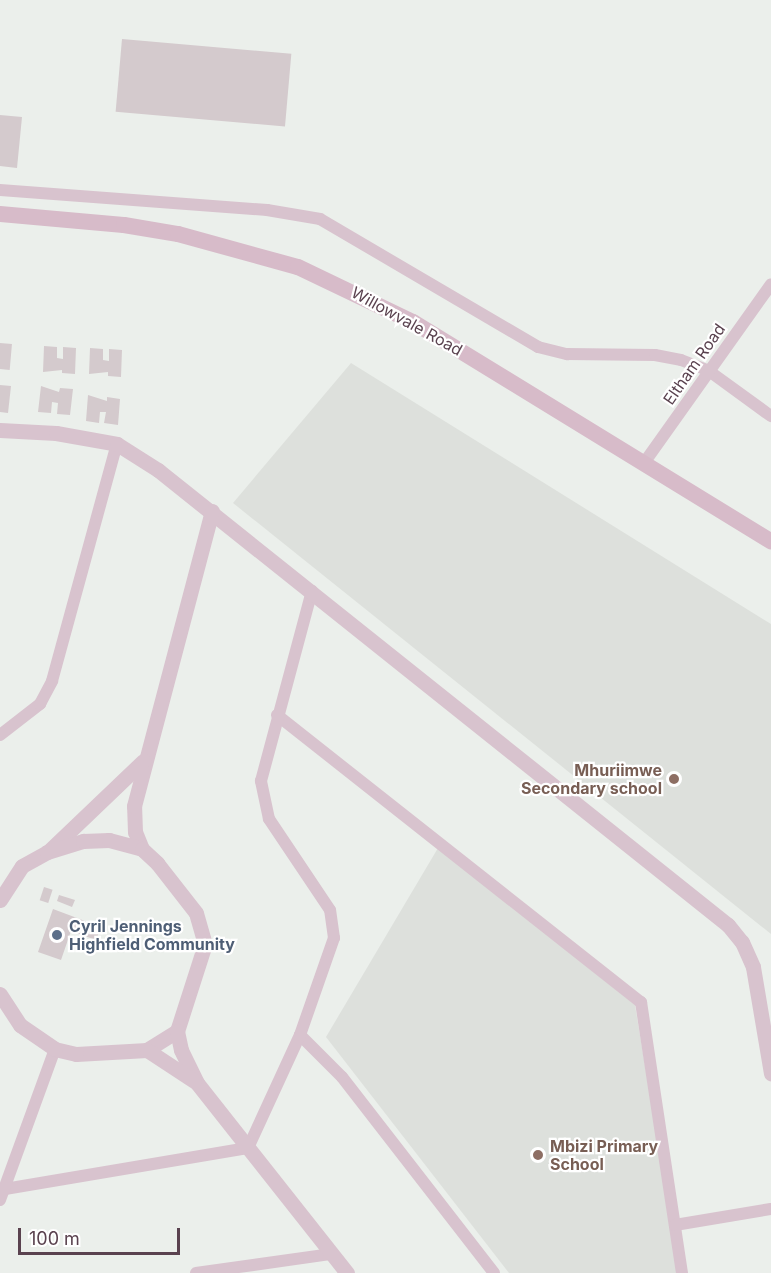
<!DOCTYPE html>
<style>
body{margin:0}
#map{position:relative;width:771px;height:1273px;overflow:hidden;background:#ebefeb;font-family:Inter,sans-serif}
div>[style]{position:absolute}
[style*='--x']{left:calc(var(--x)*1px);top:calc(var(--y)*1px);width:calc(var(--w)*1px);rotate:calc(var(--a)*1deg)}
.education>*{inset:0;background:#dde0dc}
.building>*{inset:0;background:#d4cacd;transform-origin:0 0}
.minor>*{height:12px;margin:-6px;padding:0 6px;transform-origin:6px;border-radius:6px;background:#d8c3ce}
.tertiary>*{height:15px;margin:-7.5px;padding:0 7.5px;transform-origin:7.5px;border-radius:7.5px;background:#d8c3ce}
.secondary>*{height:16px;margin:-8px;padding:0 8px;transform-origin:8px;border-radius:8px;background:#d7bbc9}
.dots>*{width:16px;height:16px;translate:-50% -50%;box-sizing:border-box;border:3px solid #fff;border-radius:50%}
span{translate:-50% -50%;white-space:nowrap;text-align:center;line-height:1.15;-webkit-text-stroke:4.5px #fff;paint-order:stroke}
.street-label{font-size:16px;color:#5a424f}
.education-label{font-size:16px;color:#785e54;font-weight:700}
.right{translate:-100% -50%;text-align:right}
.left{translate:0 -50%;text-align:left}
.service-label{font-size:16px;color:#4e5e75;font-weight:700}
.scale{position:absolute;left:18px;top:1228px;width:162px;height:27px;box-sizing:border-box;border:3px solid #5a424f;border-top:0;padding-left:8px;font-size:18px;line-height:21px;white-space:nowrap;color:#5a424f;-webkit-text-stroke:4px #fff;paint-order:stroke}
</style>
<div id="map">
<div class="education">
<div style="clip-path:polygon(351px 363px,771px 624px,771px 934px,233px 503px)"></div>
<div style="clip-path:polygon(438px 848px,635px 1005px,679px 1273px,509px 1273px,326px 1037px)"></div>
</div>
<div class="building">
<div style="left:122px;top:39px;width:170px;height:73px;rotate:5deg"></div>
<div style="clip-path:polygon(0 115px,22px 117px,17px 168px,0 166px)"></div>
<div style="left:0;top:343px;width:12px;height:26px;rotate:5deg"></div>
<div style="clip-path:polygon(44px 346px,57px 347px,57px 358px,63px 359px,63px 347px,76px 348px,75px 374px,62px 373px,62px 370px,43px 372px)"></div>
<div style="clip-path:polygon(90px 348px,103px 349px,103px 360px,109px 361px,109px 349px,122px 350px,121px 377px,108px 376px,108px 372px,89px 374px)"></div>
<div style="clip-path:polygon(0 385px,11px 386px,8px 413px,0 412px)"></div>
<div style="clip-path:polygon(41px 386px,59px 392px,60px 388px,73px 389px,70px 415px,57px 414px,58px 403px,52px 402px,51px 413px,38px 412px)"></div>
<div style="clip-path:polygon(88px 395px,107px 401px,107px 397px,120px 399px,118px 425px,104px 423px,106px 412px,100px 412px,99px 423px,86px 421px)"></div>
<div style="left:44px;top:887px;width:9px;height:14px;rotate:18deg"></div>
<div style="clip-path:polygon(59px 895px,75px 900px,72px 907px,57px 901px)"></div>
<div style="clip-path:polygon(53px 909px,101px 927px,96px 940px,71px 931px,61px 960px,38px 952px)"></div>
</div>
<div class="minor">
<div style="--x:0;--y:190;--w:268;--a:4.3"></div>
<div style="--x:267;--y:210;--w:54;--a:9.6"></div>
<div style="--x:320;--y:219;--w:253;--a:30.4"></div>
<div style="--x:538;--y:347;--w:30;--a:14"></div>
<div style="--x:567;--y:354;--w:88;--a:0.7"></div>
<div style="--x:655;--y:355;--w:26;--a:11"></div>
<div style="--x:681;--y:360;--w:30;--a:21"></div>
<div style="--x:709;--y:371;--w:77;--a:36"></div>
<div style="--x:644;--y:463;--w:219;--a:-54.6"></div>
<div style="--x:277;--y:715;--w:464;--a:38.3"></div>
<div style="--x:641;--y:1002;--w:274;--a:81.4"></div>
<div style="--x:0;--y:735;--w:51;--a:-37.8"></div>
<div style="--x:40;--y:704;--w:26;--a:-62"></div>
<div style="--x:52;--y:681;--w:246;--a:-74.7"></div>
<div style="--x:300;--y:1035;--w:59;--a:45"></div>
<div style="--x:342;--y:1077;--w:248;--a:52.2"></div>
<div style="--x:5;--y:1189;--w:246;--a:-9.6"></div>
<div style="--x:248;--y:1148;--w:124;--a:-65.3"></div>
<div style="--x:300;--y:1035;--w:103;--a:-70.7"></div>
<div style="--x:334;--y:938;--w:28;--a:-98"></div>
<div style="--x:330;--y:910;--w:110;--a:-123.8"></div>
<div style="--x:269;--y:819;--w:39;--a:-102"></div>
<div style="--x:261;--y:781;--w:197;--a:-75"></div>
<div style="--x:0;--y:1200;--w:161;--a:-70"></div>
<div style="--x:675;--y:1225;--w:97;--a:-9.5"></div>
<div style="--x:196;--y:1273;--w:137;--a:-8"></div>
</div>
<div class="tertiary">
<div style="--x:0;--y:430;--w:56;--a:3.1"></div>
<div style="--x:56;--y:433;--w:62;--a:10.2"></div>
<div style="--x:117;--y:444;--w:49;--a:32.4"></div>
<div style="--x:158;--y:470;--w:729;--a:38.6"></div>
<div style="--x:728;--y:925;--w:22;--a:51"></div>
<div style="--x:742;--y:942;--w:27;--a:66"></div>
<div style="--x:753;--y:967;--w:108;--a:80.4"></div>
<div style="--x:142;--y:849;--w:18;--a:-112"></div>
<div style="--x:135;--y:832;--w:26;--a:-92"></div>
<div style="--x:134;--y:806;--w:305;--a:-75.2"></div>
<div style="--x:50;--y:850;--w:129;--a:-43.7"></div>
<div style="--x:0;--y:900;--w:40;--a:-57.1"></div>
<div style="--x:22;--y:866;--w:29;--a:-29"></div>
<div style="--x:47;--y:852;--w:38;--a:-17"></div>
<div style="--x:83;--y:841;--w:26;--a:-2"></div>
<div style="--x:109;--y:840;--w:34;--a:15"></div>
<div style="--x:142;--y:849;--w:21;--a:43"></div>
<div style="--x:157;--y:863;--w:63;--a:52"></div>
<div style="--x:196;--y:913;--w:32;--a:74"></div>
<div style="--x:205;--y:944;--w:91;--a:107.8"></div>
<div style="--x:177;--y:1031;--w:36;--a:148"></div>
<div style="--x:147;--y:1050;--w:71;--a:176.8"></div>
<div style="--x:76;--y:1054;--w:22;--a:-167"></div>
<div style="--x:55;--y:1049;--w:42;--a:-145.6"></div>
<div style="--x:20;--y:1025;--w:37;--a:-123"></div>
<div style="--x:177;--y:1031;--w:19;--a:78"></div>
<div style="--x:181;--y:1050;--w:37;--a:64"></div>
<div style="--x:197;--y:1083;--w:242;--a:51.7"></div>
<div style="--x:147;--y:1050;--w:56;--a:33.4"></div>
</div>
<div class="secondary">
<div style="--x:0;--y:214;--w:124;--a:5.1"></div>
<div style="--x:124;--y:225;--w:55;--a:9.5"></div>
<div style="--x:178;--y:234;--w:124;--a:15.4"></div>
<div style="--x:298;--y:267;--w:127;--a:25.6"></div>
<div style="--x:413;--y:322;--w:420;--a:31.5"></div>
</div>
<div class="dots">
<div style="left:674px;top:779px;background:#8d6e63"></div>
<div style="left:57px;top:935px;background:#5c6f8a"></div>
<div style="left:538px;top:1155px;background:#8d6e63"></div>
</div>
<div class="street-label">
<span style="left:407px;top:321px;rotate:29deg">Willowvale Road</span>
<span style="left:694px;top:364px;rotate:-55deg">Eltham Road</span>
</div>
<div class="education-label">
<span class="right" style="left:662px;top:779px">Mhuriimwe<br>Secondary school</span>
<span class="left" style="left:550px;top:1155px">Mbizi Primary<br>School</span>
</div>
<div class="service-label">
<span class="left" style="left:69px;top:935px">Cyril Jennings<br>Highfield Community</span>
</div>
<div class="scale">100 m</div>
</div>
